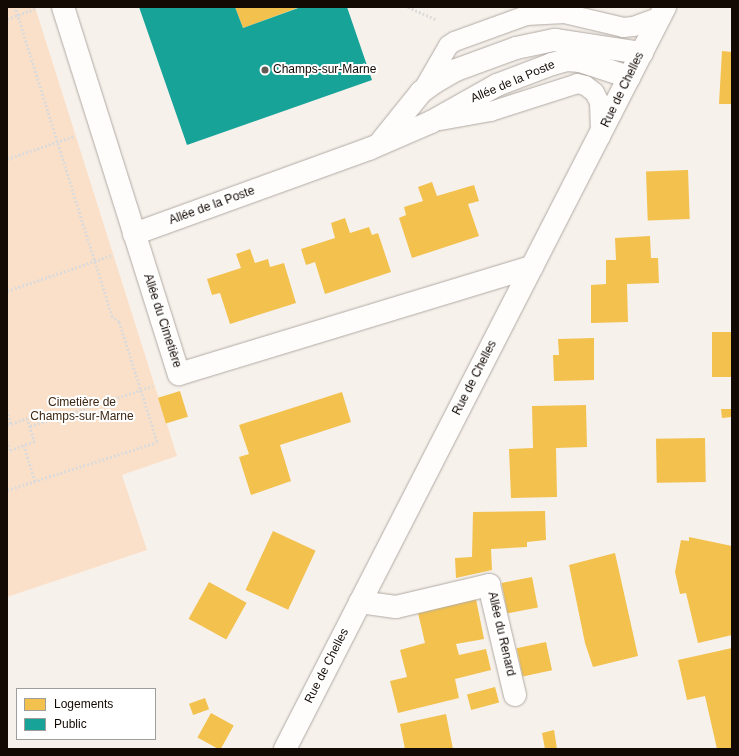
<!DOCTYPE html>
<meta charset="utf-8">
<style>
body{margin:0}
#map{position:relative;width:739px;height:756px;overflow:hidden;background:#f7f1ec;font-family:Helvetica,sans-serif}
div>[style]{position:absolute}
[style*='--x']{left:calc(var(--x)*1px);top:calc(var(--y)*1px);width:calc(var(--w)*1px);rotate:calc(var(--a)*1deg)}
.green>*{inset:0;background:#fbe0c9}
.homes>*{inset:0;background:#f2c14e;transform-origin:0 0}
.public>*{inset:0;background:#17a398}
.path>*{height:2.5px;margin-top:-1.25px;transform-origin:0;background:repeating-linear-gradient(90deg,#dddbd9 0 2px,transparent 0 4px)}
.roads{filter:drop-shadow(0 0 1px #b1aaa3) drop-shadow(0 0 1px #b1aaa3)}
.lane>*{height:19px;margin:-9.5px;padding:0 9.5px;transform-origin:9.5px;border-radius:9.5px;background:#fefdfc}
.street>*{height:22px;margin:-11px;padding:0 11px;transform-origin:11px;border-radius:11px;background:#fefdfc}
.secondary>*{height:22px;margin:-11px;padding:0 11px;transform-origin:11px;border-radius:11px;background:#fefdfc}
.dots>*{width:11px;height:11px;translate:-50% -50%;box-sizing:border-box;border:2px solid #fff;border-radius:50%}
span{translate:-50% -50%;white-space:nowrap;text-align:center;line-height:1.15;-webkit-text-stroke:4px #fff;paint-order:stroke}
.poi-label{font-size:12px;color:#140a04}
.left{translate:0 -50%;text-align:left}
.street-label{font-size:12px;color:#140a04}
.park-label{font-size:12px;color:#3e2712}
.frame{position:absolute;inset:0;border:8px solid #140a04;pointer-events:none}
.legend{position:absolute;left:16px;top:688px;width:140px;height:52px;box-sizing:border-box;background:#fff;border:1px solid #a19d9b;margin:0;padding:5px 7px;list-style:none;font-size:12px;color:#140a04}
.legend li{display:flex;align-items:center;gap:8px;height:20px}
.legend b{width:20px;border:1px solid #a19d9b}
</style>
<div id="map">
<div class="green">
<div style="clip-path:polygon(7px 7px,35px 7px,177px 456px,122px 475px,147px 550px,7px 597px)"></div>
</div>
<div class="homes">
<div style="clip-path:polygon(235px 7px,300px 7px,243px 28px)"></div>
<div style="clip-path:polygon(722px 51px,732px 52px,732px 104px,719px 104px)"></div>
<div style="left:688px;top:170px;width:49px;height:42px;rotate:88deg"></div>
<div style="clip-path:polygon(432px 182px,437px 196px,474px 185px,479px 201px,468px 204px,479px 236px,412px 258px,399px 218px,406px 215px,404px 207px,423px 201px,418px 187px)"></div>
<div style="clip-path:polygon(345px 218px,350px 233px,369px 227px,372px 235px,378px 233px,391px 272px,325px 294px,315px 262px,306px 265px,301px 249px,335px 238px,331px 223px)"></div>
<div style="clip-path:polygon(650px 236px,651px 258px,658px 258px,659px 283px,627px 284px,628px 322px,591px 323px,591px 285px,606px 284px,606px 260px,616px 260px,615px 238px)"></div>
<div style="clip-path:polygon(250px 249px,255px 263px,268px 259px,270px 267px,284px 263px,296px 303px,230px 324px,220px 293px,212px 295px,207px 279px,241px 268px,236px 254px)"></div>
<div style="left:712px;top:332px;width:20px;height:45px"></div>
<div style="clip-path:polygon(594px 338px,594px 380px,554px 381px,553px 355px,559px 355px,558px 339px)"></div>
<div style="left:180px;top:391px;width:27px;height:23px;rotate:73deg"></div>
<div style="clip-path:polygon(342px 392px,351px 422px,280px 445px,291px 481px,251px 495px,239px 457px,249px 454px,239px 425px)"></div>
<div style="clip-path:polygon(586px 405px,587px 447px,556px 448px,557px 497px,511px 498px,509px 449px,533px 448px,532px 406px)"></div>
<div style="clip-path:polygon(721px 409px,732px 409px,732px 417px,722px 418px)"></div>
<div style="left:705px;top:438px;width:44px;height:49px;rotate:89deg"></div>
<div style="clip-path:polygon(545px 511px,546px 540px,527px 542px,527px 547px,491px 549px,492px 570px,456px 578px,455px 558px,472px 557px,473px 512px)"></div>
<div style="left:273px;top:531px;width:47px;height:65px;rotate:25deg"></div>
<div style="clip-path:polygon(689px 537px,732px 546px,732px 635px,698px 643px,686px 593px,680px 594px,675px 572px,681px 540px,689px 541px)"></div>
<div style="clip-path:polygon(615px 553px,638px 656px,593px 667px,585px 643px,569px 565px)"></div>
<div style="left:532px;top:577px;width:31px;height:31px;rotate:79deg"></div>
<div style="left:209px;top:582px;width:43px;height:42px;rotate:29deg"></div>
<div style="clip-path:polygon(476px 599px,484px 639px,456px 644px,459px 655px,486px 649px,491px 670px,455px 679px,459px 698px,398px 713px,390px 681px,407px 677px,400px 650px,425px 643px,418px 613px)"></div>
<div style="left:546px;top:642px;width:29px;height:30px;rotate:78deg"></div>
<div style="clip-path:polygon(732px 648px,732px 749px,717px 749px,705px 696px,687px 700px,678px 660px)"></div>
<div style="left:495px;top:687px;width:16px;height:29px;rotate:75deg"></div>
<div style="left:205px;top:698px;width:12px;height:17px;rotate:70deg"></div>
<div style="left:211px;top:713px;width:26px;height:28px;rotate:29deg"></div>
<div style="clip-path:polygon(446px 714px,453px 749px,405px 749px,400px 724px)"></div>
<div style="clip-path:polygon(554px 730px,557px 749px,545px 749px,542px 733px)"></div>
</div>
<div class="public">
<div style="clip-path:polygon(139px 7px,235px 7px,243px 28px,301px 7px,347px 7px,372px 80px,187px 145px)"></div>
</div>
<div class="path">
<div style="--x:408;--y:7;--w:32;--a:24"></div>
<div style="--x:7;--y:19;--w:30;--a:-20"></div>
<div style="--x:7;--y:159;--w:71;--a:-18.9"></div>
<div style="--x:7;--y:291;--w:111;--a:-18.9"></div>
<div style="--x:7;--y:410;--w:15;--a:74"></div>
<div style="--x:11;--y:424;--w:17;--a:-21"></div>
<div style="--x:27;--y:418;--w:25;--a:72"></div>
<div style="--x:35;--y:442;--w:11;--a:165"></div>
<div style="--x:24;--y:445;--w:38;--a:73"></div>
<div style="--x:7;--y:425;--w:4;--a:-14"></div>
<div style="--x:30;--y:426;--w:129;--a:-18"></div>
<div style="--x:7;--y:441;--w:9;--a:72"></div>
<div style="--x:10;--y:450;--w:15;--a:-20"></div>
<div style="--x:7;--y:490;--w:157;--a:-17.7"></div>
<div style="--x:157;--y:442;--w:126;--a:-107.6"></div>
<div style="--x:119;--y:322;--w:9;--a:-144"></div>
<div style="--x:112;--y:317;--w:325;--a:-107.4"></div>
</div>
<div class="roads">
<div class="lane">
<div style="--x:421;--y:92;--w:54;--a:-60.1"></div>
<div style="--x:448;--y:45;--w:7;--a:-34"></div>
<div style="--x:454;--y:41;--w:77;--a:-19.9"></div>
<div style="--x:526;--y:15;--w:38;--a:-3"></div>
<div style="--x:564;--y:13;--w:61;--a:13.3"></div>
<div style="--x:623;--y:27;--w:10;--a:-6"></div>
<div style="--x:633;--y:26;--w:30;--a:-20"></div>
<div style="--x:440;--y:120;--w:51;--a:-10.2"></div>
<div style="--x:490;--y:111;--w:91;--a:-17.8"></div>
<div style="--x:577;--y:83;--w:8;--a:14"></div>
<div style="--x:585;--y:85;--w:11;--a:38"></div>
<div style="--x:594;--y:92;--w:11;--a:63"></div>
<div style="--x:599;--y:102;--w:34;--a:88"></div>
</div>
<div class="street">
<div style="--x:63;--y:7;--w:385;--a:72.5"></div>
<div style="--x:179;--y:374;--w:369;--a:-16.9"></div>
<div style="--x:381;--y:142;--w:64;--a:-51.3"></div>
<div style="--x:421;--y:92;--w:17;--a:-36"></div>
<div style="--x:435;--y:82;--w:24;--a:-30"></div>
<div style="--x:456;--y:70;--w:64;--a:-20.1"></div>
<div style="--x:516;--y:48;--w:40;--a:-12"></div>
<div style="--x:555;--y:40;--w:88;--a:8.5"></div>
<div style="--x:134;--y:234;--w:250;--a:-19.9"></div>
<div style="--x:369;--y:149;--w:68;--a:-23.5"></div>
<div style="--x:431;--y:122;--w:76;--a:-29.3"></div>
<div style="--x:497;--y:85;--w:59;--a:-20.9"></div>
<div style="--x:552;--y:64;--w:16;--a:-15"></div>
<div style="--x:567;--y:60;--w:13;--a:4"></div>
<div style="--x:580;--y:61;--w:52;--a:18.1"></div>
<div style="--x:360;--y:602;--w:36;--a:8"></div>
<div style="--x:396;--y:607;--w:96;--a:-13.3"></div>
<div style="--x:489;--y:585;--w:113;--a:76.7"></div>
</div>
<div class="secondary">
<div style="--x:285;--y:749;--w:834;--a:-62.88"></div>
</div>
</div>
<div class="dots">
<div style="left:265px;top:70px;background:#635b55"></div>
</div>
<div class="poi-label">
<span class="left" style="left:273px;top:70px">Champs-sur-Marne</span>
</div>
<div class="street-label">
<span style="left:513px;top:82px;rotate:-23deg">Allée de la Poste</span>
<span style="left:623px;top:90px;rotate:-64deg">Rue de Chelles</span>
<span style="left:212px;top:206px;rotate:-20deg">Allée de la Poste</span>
<span style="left:162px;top:321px;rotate:72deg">Allée du Cimetière</span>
<span style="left:475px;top:378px;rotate:-63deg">Rue de Chelles</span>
<span style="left:501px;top:634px;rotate:77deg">Allée du Renard</span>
<span style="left:327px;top:666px;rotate:-63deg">Rue de Chelles</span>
</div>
<div class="park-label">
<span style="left:82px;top:410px">Cimetière de<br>Champs-sur-Marne</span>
</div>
<div class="frame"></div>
<ul class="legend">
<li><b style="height:11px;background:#f2c14e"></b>Logements</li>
<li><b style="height:11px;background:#17a398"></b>Public</li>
</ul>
</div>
